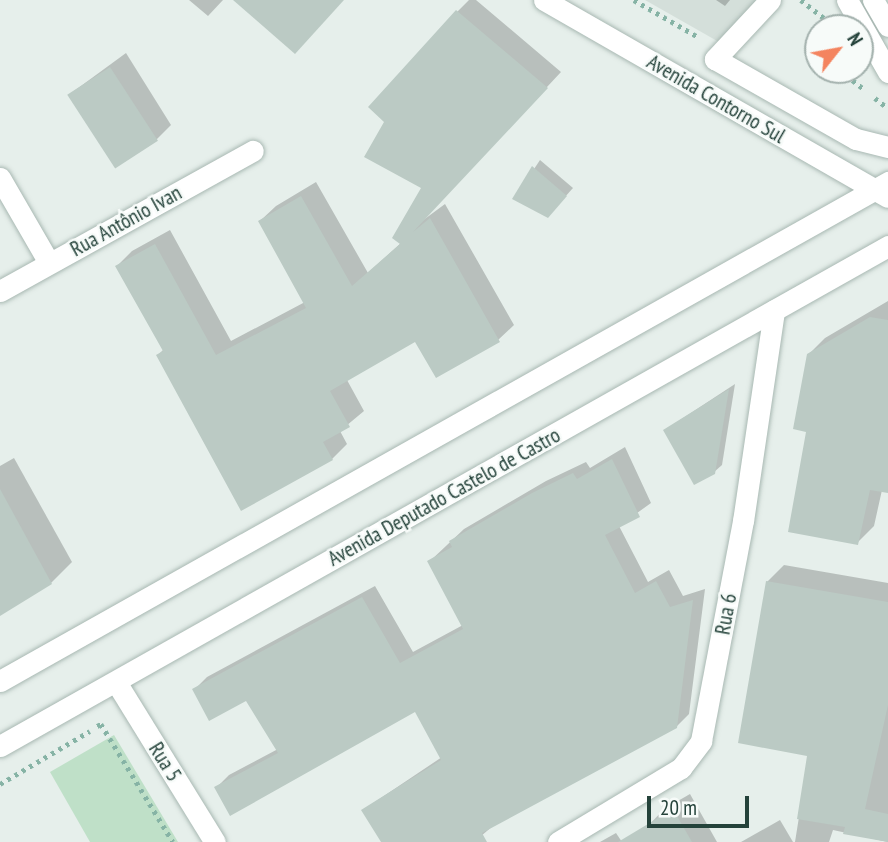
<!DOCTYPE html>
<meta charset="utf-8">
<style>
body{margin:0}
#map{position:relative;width:888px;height:842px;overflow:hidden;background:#e6efeb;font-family:"PT Sans Narrow",sans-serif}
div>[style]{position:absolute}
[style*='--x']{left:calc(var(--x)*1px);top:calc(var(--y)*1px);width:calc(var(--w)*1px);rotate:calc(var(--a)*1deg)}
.built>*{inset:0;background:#d4dfda}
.green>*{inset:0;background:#bfe0c8}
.shadow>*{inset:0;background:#0003}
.building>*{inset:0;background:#bbcac4;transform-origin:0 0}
.path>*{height:4.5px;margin-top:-2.25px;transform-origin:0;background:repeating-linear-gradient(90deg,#86b3a5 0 3.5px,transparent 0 8.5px)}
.roads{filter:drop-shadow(0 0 2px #a8b8b2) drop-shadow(0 0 2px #a8b8b2)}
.pedestrian>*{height:21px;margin:-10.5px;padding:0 10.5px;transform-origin:10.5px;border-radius:10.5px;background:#fff}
.minor>*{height:21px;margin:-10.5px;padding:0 10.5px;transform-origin:10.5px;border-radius:10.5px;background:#fff}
.tertiary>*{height:21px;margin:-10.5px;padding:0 10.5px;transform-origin:10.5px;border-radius:10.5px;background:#fff}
.secondary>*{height:21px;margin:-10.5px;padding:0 10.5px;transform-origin:10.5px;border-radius:10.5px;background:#fff}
span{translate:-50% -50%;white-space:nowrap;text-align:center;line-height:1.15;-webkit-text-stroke:5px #f7fbf9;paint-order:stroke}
.street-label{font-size:21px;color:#24423a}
.north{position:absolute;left:804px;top:14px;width:70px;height:70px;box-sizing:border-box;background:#f7fbf9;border:2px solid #a3b1ad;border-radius:50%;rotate:59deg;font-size:19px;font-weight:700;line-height:28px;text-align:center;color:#24423a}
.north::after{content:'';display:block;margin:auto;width:24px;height:32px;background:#f4845f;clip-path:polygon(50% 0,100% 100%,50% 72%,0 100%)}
.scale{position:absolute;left:647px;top:796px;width:102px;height:32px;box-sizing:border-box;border:4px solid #24423a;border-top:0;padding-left:9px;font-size:21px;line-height:24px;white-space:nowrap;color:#24423a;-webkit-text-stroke:5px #f7fbf9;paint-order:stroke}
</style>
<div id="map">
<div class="built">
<div style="clip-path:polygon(645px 0,770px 0,726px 46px)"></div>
</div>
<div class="green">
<div style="clip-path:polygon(114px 735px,178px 842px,90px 842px,50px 772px)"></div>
</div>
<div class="shadow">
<div style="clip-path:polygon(189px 0,223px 0,208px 16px)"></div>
<div style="clip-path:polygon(469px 0,476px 0,561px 72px,422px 221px,445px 204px,514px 325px,498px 340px,416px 340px,347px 380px,364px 411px,340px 431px,347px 444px,332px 459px,158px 355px,164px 349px,117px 266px,132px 251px,170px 230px,231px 341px,305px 302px,260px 221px,276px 206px,316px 182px,368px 273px,401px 243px,424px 187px,457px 12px)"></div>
<div style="clip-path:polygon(716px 0,730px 0,725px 6px)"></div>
<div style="clip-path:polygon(126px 53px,171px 125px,156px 140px,70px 94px)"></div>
<div style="clip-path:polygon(540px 160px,573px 188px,555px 208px,515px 198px)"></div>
<div style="clip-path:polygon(888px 301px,888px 491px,882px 490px,874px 526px,857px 543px,808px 430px,808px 355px,825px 338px)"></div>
<div style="clip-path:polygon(735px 384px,722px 465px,714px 472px,665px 430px)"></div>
<div style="clip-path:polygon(625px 447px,651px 503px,619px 526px,648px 582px,669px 570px,683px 596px,705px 589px,689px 714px,676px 727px,494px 825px,474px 842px,383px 842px,363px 810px,442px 757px,416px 709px,217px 787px,229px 775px,278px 749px,247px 698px,195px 689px,207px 677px,375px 586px,413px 652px,463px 625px,429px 562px,464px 529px,546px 481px,586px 462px,590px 468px)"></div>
<div style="clip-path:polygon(14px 458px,72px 562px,51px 583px,0 615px,0 466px)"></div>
<div style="clip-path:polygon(784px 565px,888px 583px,888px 842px,833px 830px,829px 842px,795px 842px,809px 754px,767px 582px)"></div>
<div style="clip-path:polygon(690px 794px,717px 842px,633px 842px,664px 809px)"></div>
<div style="clip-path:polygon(780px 820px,793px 842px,741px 842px)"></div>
<div style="clip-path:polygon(616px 833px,622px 842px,600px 842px)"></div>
</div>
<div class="building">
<div style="clip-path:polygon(233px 0,344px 0,295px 54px)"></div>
<div style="clip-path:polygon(456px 10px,548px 88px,413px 232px,430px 218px,500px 342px,436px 378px,415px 342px,330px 391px,350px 427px,323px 442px,333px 460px,241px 511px,156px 355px,163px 351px,115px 266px,155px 244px,216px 355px,306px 308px,258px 221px,301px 196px,352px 286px,400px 244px,392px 238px,421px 188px,364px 157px,384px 122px,368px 107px)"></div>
<div style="left:110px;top:67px;width:88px;height:51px;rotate:57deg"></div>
<div style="clip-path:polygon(532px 166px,567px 196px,548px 218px,512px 199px)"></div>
<div style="clip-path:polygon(870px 317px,888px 320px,888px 493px,870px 490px,858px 545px,788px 532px,806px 432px,793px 429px,807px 354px)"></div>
<div style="clip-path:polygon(729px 389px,715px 474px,694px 485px,663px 430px)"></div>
<div style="clip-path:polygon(612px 459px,640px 517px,605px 535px,635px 593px,656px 581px,670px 607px,693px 600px,677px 728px,482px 833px,487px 842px,381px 842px,361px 810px,441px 760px,415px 712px,230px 816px,214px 787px,278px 753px,246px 701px,209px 721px,192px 689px,362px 597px,400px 663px,463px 629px,427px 561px,452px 547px,449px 541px,532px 493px,573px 473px,577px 479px)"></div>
<div style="clip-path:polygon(0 489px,52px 584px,0 616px)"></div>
<div style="clip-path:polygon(766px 581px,888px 602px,888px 705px,865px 809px,888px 814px,888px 842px,843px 834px,845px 827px,797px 819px,807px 756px,738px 743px)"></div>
<div style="clip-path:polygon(673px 809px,692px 842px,618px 842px)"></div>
</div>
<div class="path">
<div style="--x:634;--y:0;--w:76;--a:29.9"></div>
<div style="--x:801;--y:0;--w:31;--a:38"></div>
<div style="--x:850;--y:70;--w:6;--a:129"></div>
<div style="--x:846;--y:75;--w:24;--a:38"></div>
<div style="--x:875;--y:98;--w:16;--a:38"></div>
<div style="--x:97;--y:726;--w:4;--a:-27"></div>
<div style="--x:101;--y:724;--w:138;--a:58.6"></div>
<div style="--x:0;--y:784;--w:104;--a:-30.5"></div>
</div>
<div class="roads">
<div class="pedestrian">
<div style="--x:770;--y:0;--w:81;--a:133"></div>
<div style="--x:715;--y:59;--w:162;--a:29.6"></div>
<div style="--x:856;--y:139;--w:33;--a:14"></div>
<div style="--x:847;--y:0;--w:83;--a:60.3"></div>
</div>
<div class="minor">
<div style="--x:873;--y:0;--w:30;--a:60"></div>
<div style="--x:0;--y:178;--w:98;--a:60"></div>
<div style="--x:0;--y:291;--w:289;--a:-29"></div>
<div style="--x:116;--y:682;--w:188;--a:58.3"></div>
<div style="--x:558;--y:842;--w:144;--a:-31"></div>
<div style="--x:681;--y:768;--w:34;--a:-53"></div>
<div style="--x:701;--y:741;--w:224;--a:-79.2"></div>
<div style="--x:743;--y:521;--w:213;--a:-81.6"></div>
</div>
<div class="tertiary">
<div style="--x:544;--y:0;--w:396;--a:29.8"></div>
</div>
<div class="secondary">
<div style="--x:0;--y:681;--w:1019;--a:-29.33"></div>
<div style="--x:0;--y:746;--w:1019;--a:-29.38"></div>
</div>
</div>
<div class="street-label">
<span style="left:716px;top:99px;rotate:30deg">Avenida Contorno Sul</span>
<span style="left:126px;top:221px;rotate:-29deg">Rua Antônio Ivan</span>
<span style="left:444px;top:497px;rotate:-29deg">Avenida Deputado Castelo de Castro</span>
<span style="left:726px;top:614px;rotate:-80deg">Rua 6</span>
<span style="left:165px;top:762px;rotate:58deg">Rua 5</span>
</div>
<div class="north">N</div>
<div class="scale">20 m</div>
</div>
